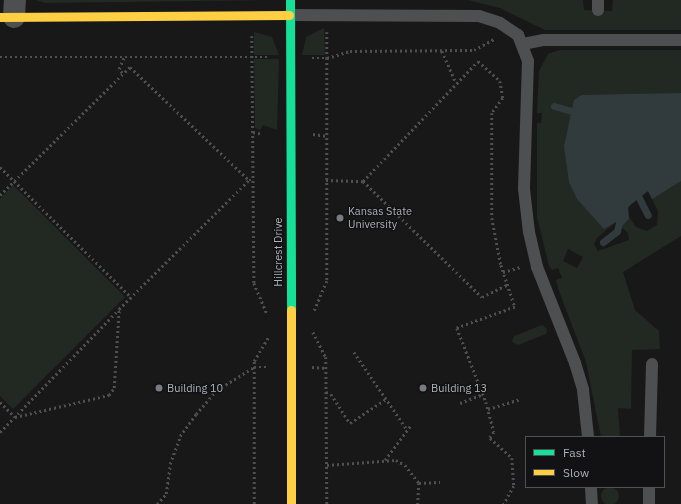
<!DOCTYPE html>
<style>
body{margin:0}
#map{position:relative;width:681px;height:504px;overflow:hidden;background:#181818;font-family:"IBM Plex Sans",sans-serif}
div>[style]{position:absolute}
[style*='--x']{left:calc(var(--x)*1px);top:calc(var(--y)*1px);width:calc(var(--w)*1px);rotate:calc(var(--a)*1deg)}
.green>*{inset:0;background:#222822}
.round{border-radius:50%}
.water>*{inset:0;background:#313b3e}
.stream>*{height:7px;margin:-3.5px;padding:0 3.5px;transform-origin:3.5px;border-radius:3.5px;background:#313b3e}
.path>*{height:2.5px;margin-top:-1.25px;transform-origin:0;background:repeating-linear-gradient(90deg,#4e4f51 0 2px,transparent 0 5px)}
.lane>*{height:12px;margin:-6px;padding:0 6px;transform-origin:6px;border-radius:6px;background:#4d4f51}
.street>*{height:22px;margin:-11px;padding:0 11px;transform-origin:11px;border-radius:11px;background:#4d4f51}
.fast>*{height:9px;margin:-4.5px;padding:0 4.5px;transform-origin:4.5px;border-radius:4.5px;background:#16e098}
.slow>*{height:9px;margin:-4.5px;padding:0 4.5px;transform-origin:4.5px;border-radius:4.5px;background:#ffcf43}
.dots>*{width:11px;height:11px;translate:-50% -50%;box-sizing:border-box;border:2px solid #121214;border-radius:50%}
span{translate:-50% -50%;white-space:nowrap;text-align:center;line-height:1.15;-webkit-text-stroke:3px #121214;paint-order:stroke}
.poi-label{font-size:11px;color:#abb1b7}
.left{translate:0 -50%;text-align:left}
.street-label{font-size:11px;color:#abb1b7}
.legend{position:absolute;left:525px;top:436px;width:140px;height:52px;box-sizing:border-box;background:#121214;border:1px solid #4f5255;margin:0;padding:5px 7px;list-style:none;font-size:12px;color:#abb1b7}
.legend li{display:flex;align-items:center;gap:8px;height:20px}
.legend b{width:20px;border:1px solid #4f5255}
</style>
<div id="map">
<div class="green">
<div style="clip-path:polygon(36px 0,267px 0,45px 3px)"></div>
<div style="clip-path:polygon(468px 0,583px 0,584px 10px,612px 11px,613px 0,681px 0,681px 30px,545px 30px,500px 8px)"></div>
<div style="clip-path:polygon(324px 28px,325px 55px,302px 55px,306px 37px)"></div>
<div style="clip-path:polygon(254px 32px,272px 37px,279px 55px,254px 55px)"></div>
<div style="clip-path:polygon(evenodd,560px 50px,681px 50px,681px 236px,623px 272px,635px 310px,659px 331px,660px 349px,632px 350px,631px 409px,618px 408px,620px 437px,601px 437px,586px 362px,559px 291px,556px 280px,562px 278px,558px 268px,552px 270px,549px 266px,537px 217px,537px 123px,541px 123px,542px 113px,537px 113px,539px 71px,548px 54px,560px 50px,648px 191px,658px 211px,657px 225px,647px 231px,636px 227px,626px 212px,632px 203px,648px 191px,560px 50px,616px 222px,628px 233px,629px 240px,598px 251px,594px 244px,597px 238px,616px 222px,560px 50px,568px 249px,583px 257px,577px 268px,563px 261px,568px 249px)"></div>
<div style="clip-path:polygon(254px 59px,279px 59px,277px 130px,263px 125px,260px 130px,255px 128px)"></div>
<div style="clip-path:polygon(13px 185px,125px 297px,13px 409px,0 396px,0 199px)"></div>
<div style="clip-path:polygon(542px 325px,547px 329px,546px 334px,518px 345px,512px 342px,514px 336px)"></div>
<div class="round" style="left:601px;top:487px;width:18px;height:18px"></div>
</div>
<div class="water">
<div style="clip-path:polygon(681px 93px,681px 181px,652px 199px,648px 191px,628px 207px,629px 219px,622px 226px,616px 222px,604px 229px,577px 199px,569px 182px,564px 146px,574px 100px,582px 95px)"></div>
</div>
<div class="stream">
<div style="--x:554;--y:106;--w:25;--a:16"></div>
<div style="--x:635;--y:190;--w:28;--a:63"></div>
<div style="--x:603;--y:242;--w:18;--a:-38"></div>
<div style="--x:617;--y:231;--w:16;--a:-76"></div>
</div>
<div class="path">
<div style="--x:327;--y:32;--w:26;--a:90"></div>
<div style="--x:327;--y:58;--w:24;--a:-17"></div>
<div style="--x:350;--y:51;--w:124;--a:-0.5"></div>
<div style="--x:474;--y:50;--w:23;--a:-29"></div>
<div style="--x:252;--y:36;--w:247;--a:89.5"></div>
<div style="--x:254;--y:283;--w:34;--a:67"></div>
<div style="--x:442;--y:51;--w:35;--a:66"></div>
<div style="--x:0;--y:57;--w:267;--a:0"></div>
<div style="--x:312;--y:58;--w:15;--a:0"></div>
<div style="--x:327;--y:58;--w:223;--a:90"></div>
<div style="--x:327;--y:281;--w:33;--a:113"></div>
<div style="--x:122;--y:73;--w:5;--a:-127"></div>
<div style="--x:119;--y:69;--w:13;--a:-67"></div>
<div style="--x:253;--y:132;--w:10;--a:11"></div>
<div style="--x:313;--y:134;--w:14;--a:8"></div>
<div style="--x:0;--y:167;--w:185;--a:44.8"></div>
<div style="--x:326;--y:180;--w:37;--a:2"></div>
<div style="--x:363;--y:181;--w:166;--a:-46.2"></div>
<div style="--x:478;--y:61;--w:30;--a:42"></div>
<div style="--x:500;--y:81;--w:17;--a:80"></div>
<div style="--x:503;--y:98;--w:19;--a:126"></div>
<div style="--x:492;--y:113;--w:105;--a:90"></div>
<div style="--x:492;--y:218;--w:48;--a:79.2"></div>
<div style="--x:501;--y:265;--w:44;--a:71.6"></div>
<div style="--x:515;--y:307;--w:62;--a:160.1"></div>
<div style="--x:457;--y:328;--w:79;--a:68.6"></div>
<div style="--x:486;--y:402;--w:31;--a:75"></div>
<div style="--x:494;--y:432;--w:7;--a:124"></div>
<div style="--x:490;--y:438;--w:30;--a:42"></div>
<div style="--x:512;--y:458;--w:28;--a:86"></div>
<div style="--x:514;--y:486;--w:21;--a:119"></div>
<div style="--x:363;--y:181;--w:166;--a:44.3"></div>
<div style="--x:482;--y:297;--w:28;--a:-26"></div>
<div style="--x:0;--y:195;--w:182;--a:-44.6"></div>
<div style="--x:130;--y:67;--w:164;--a:43.5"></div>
<div style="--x:503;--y:272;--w:18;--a:-16"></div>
<div style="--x:313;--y:332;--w:28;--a:63"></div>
<div style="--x:326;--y:357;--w:147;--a:89.6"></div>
<div style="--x:354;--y:352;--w:92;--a:55.6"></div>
<div style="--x:312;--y:367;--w:14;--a:4"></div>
<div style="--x:326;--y:392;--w:5;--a:22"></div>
<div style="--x:331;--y:394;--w:35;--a:57"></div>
<div style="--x:350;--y:423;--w:43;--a:-33.7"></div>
<div style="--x:0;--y:402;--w:21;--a:45"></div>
<div style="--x:15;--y:417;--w:97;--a:-13.2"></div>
<div style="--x:109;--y:395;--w:9;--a:-54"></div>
<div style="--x:114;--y:388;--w:79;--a:-86.4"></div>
<div style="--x:460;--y:403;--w:25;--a:-21"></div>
<div style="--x:488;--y:409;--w:34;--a:-17"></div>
<div style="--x:0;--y:432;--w:171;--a:-45.9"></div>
<div style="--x:119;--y:309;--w:183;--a:-44.8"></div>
<div style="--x:249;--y:180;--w:4;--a:0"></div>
<div style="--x:385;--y:460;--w:44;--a:-53.4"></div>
<div style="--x:327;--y:465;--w:69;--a:-4.1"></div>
<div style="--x:396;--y:460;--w:10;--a:29"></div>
<div style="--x:405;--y:465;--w:23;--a:52"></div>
<div style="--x:419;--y:483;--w:21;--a:93"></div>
<div style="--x:419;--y:483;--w:21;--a:-3"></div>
<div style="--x:157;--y:504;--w:13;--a:-48"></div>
<div style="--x:166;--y:494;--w:30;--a:-82"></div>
<div style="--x:170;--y:464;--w:30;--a:-70"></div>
<div style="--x:180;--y:436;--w:27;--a:-54"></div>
<div style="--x:196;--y:414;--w:32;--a:-49"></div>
<div style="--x:217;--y:390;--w:44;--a:-31.9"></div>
<div style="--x:254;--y:367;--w:15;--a:0"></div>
<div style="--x:254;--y:504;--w:143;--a:-90"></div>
<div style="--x:254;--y:361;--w:27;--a:-59"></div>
</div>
<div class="lane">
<div style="--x:598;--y:10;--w:10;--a:-90"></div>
<div style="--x:289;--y:15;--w:190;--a:0.3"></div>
<div style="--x:479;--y:16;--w:22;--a:18"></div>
<div style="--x:500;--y:23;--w:22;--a:34"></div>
<div style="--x:518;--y:35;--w:28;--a:69"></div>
<div style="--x:528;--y:61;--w:128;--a:91.8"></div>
<div style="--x:524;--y:189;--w:43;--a:83.4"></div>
<div style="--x:529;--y:232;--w:36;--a:77"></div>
<div style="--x:537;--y:267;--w:103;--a:68.4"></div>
<div style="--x:575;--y:363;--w:28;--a:73"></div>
<div style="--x:583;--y:390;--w:47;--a:83.9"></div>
<div style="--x:523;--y:44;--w:20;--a:-11"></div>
<div style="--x:543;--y:40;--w:138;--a:0"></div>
<div style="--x:650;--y:437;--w:73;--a:-88.4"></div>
<div style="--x:591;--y:487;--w:17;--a:87"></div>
<div style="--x:649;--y:504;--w:17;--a:-90"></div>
</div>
<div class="street">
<div style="--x:14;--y:17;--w:17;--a:-87"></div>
</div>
<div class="fast">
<div style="--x:290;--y:0;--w:310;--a:89.8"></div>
</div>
<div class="slow">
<div style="--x:0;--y:17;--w:289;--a:-0.4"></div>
<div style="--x:291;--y:310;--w:194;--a:90"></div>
</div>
<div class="dots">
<div style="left:340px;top:218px;background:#787b7f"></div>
<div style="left:159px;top:388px;background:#787b7f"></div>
<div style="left:423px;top:388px;background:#787b7f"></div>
</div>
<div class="poi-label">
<span class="left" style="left:348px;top:218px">Kansas State<br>University</span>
<span class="left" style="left:167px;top:388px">Building 10</span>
<span class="left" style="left:431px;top:388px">Building 13</span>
</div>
<div class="street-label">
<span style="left:278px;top:252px;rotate:-90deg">Hillcrest Drive</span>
</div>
<ul class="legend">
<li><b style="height:5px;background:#16e098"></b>Fast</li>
<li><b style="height:5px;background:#ffcf43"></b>Slow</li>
</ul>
</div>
